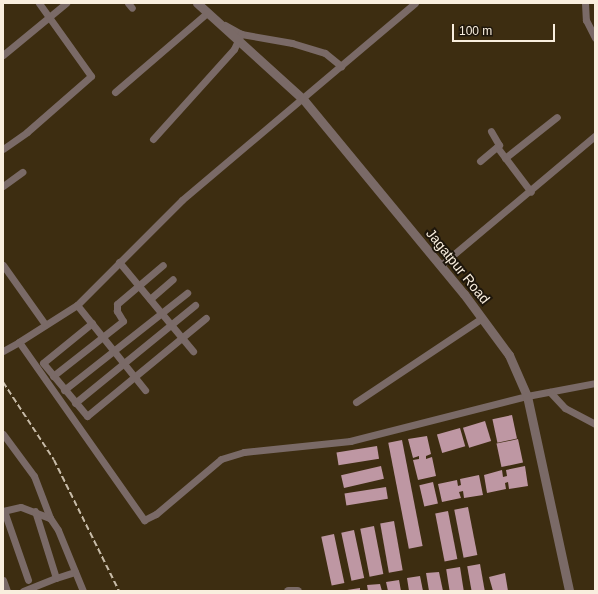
<!DOCTYPE html>
<style>
body{margin:0}
#map{position:relative;width:598px;height:594px;overflow:hidden;background:#3d2d11;font-family:Helvetica,sans-serif}
div>[style]{position:absolute}
[style*='--x']{left:calc(var(--x)*1px);top:calc(var(--y)*1px);width:calc(var(--w)*1px);rotate:calc(var(--a)*1deg)}
.building>*{inset:0;background:#be97a3;transform-origin:0 0}
.minor>*{height:7px;margin:-3.5px;padding:0 3.5px;transform-origin:3.5px;border-radius:3.5px;background:#7a6a67}
.tertiary>*{height:9px;margin:-4.5px;padding:0 4.5px;transform-origin:4.5px;border-radius:4.5px;background:#7a6a67}
.rail>*{height:2px;margin-top:-1px;transform-origin:0;background:repeating-linear-gradient(90deg,#c8bca9 0 6px,transparent 0 9px)}
span{translate:-50% -50%;white-space:nowrap;text-align:center;line-height:1.15;-webkit-text-stroke:4px #1e160b;paint-order:stroke}
.street-label{font-size:14px;color:#f9eede}
.frame{position:absolute;inset:0;border:4px solid #f9eede;pointer-events:none}
.scale{position:absolute;left:452px;top:24px;width:103px;height:18px;box-sizing:border-box;border:2px solid #f9eede;border-top:0;padding-left:5px;font-size:12px;line-height:14px;white-space:nowrap;color:#f9eede;-webkit-text-stroke:3px #1e160b;paint-order:stroke}
</style>
<div id="map">
<div class="building">
<div style="left:512px;top:415px;width:24px;height:20px;rotate:78deg"></div>
<div style="left:485px;top:421px;width:21px;height:23px;rotate:73deg"></div>
<div style="left:460px;top:428px;width:19px;height:24px;rotate:74deg"></div>
<div style="clip-path:polygon(427px 436px,431px 454px,426px 456px,426px 459px,432px 457px,436px 476px,418px 480px,413px 460px,419px 459px,419px 456px,413px 458px,408px 439px)"></div>
<div style="left:518px;top:439px;width:24px;height:22px;rotate:78deg"></div>
<div style="left:402px;top:440px;width:108px;height:14px;rotate:79deg"></div>
<div style="left:377px;top:446px;width:13px;height:41px;rotate:81deg"></div>
<div style="left:381px;top:466px;width:13px;height:41px;rotate:77deg"></div>
<div style="clip-path:polygon(525px 466px,528px 486px,509px 489px,508px 482px,505px 483px,506px 489px,487px 493px,484px 475px,502px 470px,503px 477px,507px 476px,506px 470px)"></div>
<div style="clip-path:polygon(479px 475px,483px 495px,464px 498px,463px 491px,459px 492px,461px 498px,442px 502px,438px 484px,457px 480px,458px 486px,461px 485px,460px 479px)"></div>
<div style="left:433px;top:482px;width:22px;height:14px;rotate:77deg"></div>
<div style="left:386px;top:487px;width:12px;height:42px;rotate:81deg"></div>
<div style="left:468px;top:507px;width:49px;height:14px;rotate:79deg"></div>
<div style="left:448px;top:511px;width:49px;height:13px;rotate:79deg"></div>
<div style="left:394px;top:521px;width:50px;height:14px;rotate:80deg"></div>
<div style="left:374px;top:526px;width:49px;height:14px;rotate:79deg"></div>
<div style="left:354px;top:530px;width:49px;height:13px;rotate:78deg"></div>
<div style="left:334px;top:534px;width:50px;height:13px;rotate:78deg"></div>
<div style="left:480px;top:564px;width:27px;height:13px;rotate:80deg"></div>
<div style="left:460px;top:567px;width:24px;height:14px;rotate:81deg"></div>
<div style="clip-path:polygon(439px 572px,443px 591px,429px 591px,426px 573px)"></div>
<div style="clip-path:polygon(505px 573px,508px 591px,493px 591px,489px 577px)"></div>
<div style="clip-path:polygon(420px 576px,423px 591px,409px 591px,407px 578px)"></div>
<div style="clip-path:polygon(399px 580px,401px 591px,388px 591px,386px 582px)"></div>
<div style="clip-path:polygon(380px 584px,382px 591px,368px 591px,367px 585px)"></div>
<div style="clip-path:polygon(360px 588px,360px 591px,347px 590px)"></div>
</div>
<div class="minor">
<div style="--x:128;--y:3;--w:6;--a:51"></div>
<div style="--x:415;--y:3;--w:305;--a:139.8"></div>
<div style="--x:182;--y:200;--w:148;--a:135"></div>
<div style="--x:77;--y:305;--w:69;--a:147.5"></div>
<div style="--x:19;--y:342;--w:218;--a:54.9"></div>
<div style="--x:144;--y:520;--w:13;--a:-27"></div>
<div style="--x:156;--y:514;--w:85;--a:-40.2"></div>
<div style="--x:221;--y:459;--w:24;--a:-17"></div>
<div style="--x:244;--y:452;--w:107;--a:-5.9"></div>
<div style="--x:350;--y:441;--w:183;--a:-14.3"></div>
<div style="--x:527;--y:396;--w:69;--a:-10.8"></div>
<div style="--x:585;--y:3;--w:17;--a:87"></div>
<div style="--x:586;--y:20;--w:20;--a:63"></div>
<div style="--x:225;--y:25;--w:18;--a:29"></div>
<div style="--x:241;--y:34;--w:52;--a:10"></div>
<div style="--x:292;--y:43;--w:34;--a:17"></div>
<div style="--x:325;--y:53;--w:21;--a:39"></div>
<div style="--x:3;--y:55;--w:82;--a:-39.5"></div>
<div style="--x:115;--y:92;--w:121;--a:-40.7"></div>
<div style="--x:153;--y:139;--w:121;--a:-48"></div>
<div style="--x:234;--y:49;--w:17;--a:-65"></div>
<div style="--x:497;--y:147;--w:56;--a:52.9"></div>
<div style="--x:3;--y:149;--w:29;--a:-35"></div>
<div style="--x:27;--y:132;--w:85;--a:-41.2"></div>
<div style="--x:91;--y:76;--w:90;--a:-125.5"></div>
<div style="--x:505;--y:158;--w:66;--a:-38.3"></div>
<div style="--x:480;--y:161;--w:25;--a:-40"></div>
<div style="--x:499;--y:145;--w:16;--a:-120"></div>
<div style="--x:3;--y:186;--w:24;--a:-36"></div>
<div style="--x:119;--y:262;--w:116;--a:50.3"></div>
<div style="--x:3;--y:265;--w:72;--a:54.6"></div>
<div style="--x:441;--y:265;--w:201;--a:-40"></div>
<div style="--x:150;--y:299;--w:30;--a:-41"></div>
<div style="--x:77;--y:305;--w:109;--a:51.3"></div>
<div style="--x:92;--y:323;--w:63;--a:140.8"></div>
<div style="--x:43;--y:363;--w:69;--a:50.3"></div>
<div style="--x:87;--y:416;--w:154;--a:-39.5"></div>
<div style="--x:3;--y:351;--w:18;--a:-29"></div>
<div style="--x:53;--y:376;--w:89;--a:-38.2"></div>
<div style="--x:123;--y:321;--w:12;--a:-121"></div>
<div style="--x:117;--y:311;--w:7;--a:-90"></div>
<div style="--x:117;--y:304;--w:60;--a:-40.3"></div>
<div style="--x:64;--y:390;--w:157;--a:-38.3"></div>
<div style="--x:550;--y:392;--w:22;--a:47"></div>
<div style="--x:565;--y:408;--w:34;--a:28"></div>
<div style="--x:356;--y:402;--w:151;--a:-33.7"></div>
<div style="--x:75;--y:403;--w:155;--a:-39.2"></div>
<div style="--x:3;--y:434;--w:52;--a:53.6"></div>
<div style="--x:34;--y:476;--w:45;--a:69.1"></div>
<div style="--x:3;--y:511;--w:18;--a:-13"></div>
<div style="--x:21;--y:507;--w:31;--a:21"></div>
<div style="--x:50;--y:518;--w:14;--a:56"></div>
<div style="--x:58;--y:530;--w:66;--a:67.7"></div>
<div style="--x:4;--y:511;--w:73;--a:70.8"></div>
<div style="--x:56;--y:578;--w:20;--a:-18"></div>
<div style="--x:3;--y:580;--w:12;--a:70"></div>
<div style="--x:23;--y:591;--w:35;--a:-22"></div>
<div style="--x:56;--y:578;--w:70;--a:-107.4"></div>
</div>
<div class="tertiary">
<div style="--x:197;--y:3;--w:143;--a:42.2"></div>
<div style="--x:303;--y:99;--w:253;--a:50.5"></div>
<div style="--x:464;--y:294;--w:76;--a:53.6"></div>
<div style="--x:509;--y:355;--w:45;--a:66.3"></div>
<div style="--x:527;--y:396;--w:199;--a:77.8"></div>
<div style="--x:288;--y:591;--w:9;--a:0"></div>
</div>
<div class="rail">
<div style="--x:3;--y:382;--w:93;--a:56.8"></div>
<div style="--x:54;--y:460;--w:146;--a:63.6"></div>
</div>
<div class="street-label">
<span style="left:458px;top:266px;rotate:51deg">Jagatpur Road</span>
</div>
<div class="frame"></div>
<div class="scale">100 m</div>
</div>
